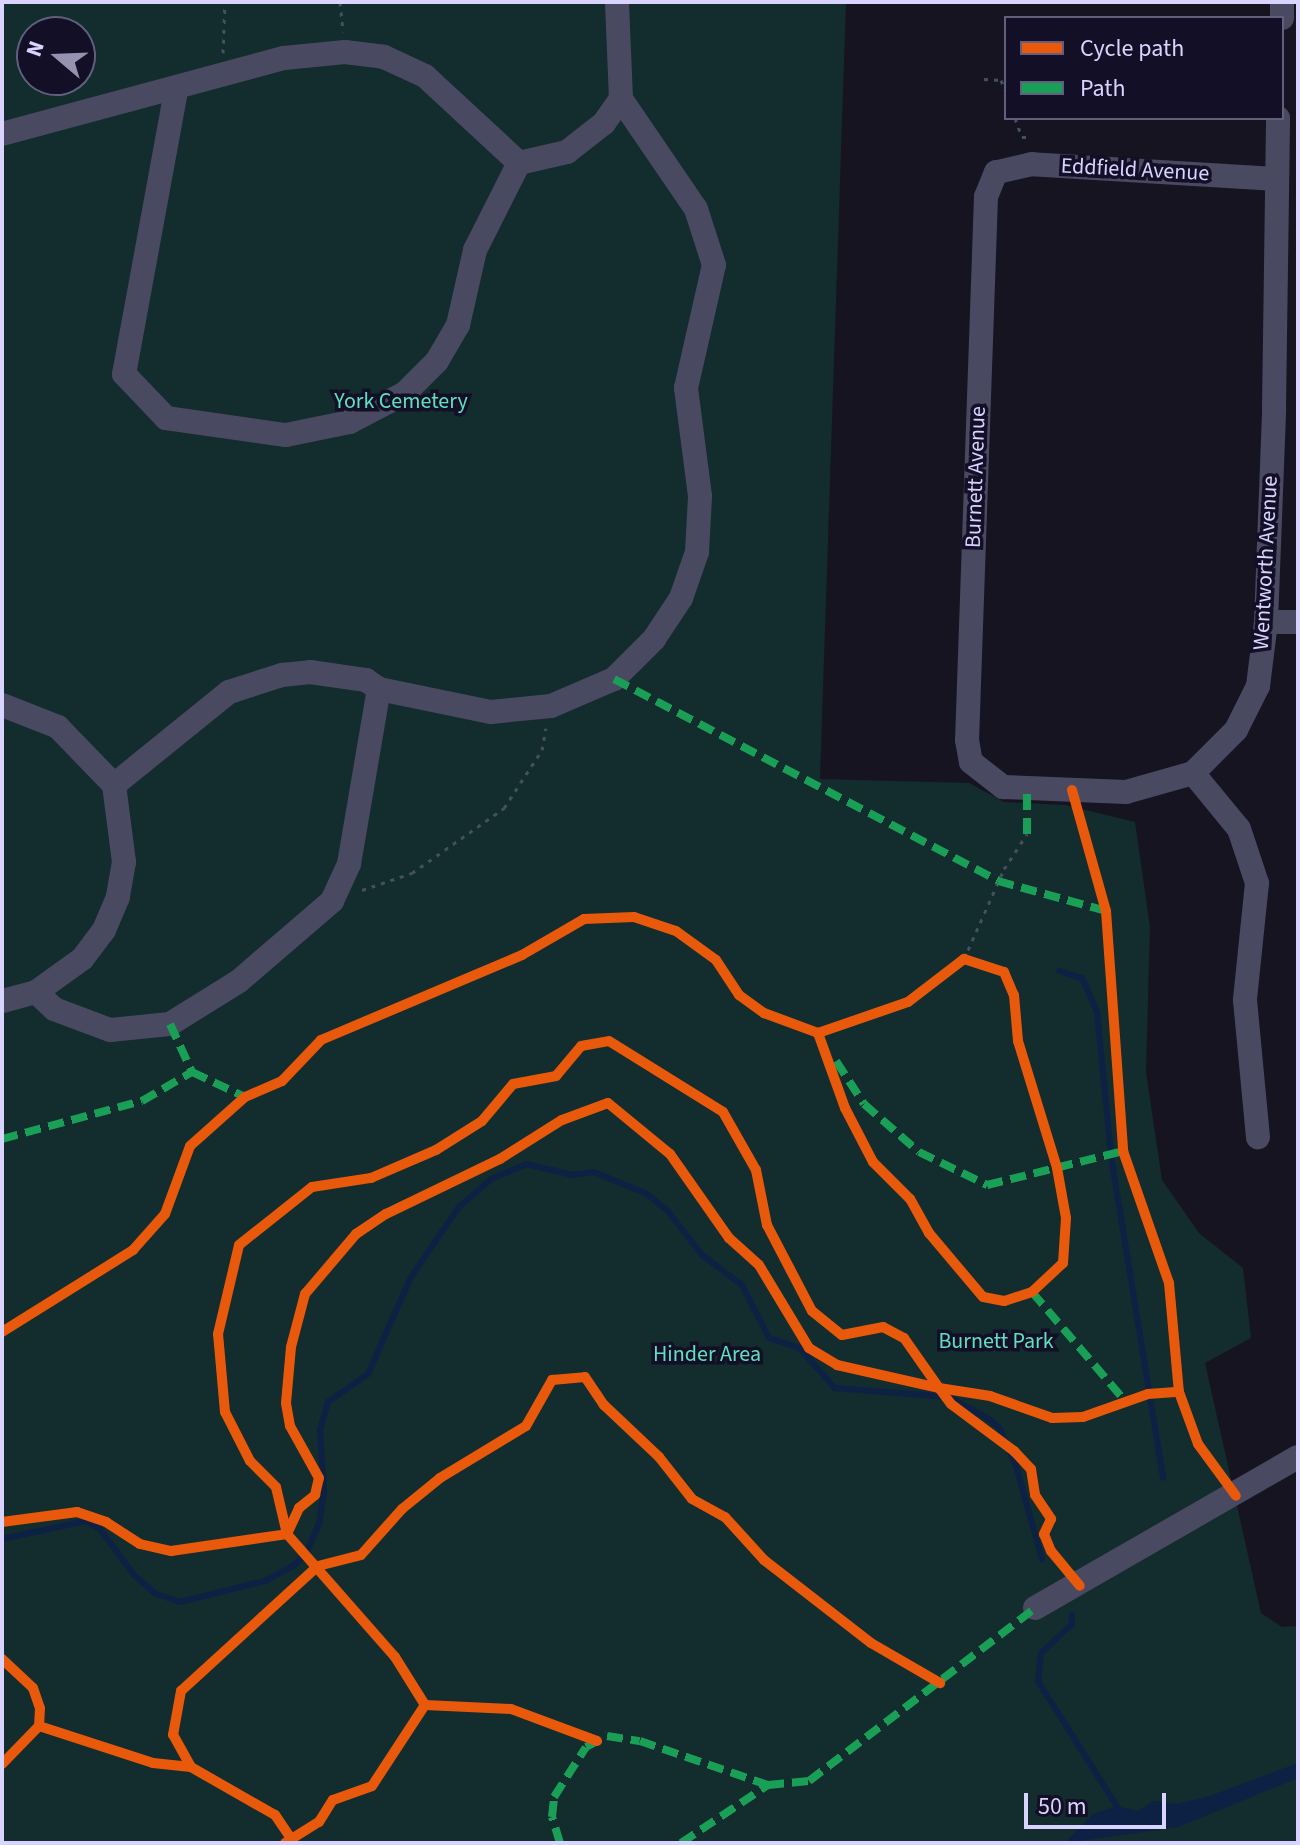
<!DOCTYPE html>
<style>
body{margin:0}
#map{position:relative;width:1300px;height:1845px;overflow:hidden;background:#161421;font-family:"Source Sans 3",sans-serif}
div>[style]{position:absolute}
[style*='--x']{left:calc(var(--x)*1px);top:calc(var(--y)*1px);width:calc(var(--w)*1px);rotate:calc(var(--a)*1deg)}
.green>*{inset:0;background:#132c2d}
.water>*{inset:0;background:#0d2144}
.stream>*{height:6px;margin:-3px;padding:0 3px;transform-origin:3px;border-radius:3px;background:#0d2144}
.path>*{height:3px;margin-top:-1.5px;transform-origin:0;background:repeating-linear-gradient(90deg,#44505f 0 4px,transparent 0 10px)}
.minor>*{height:24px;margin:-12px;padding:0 12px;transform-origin:12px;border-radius:12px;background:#4a4962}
.quiet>*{height:8px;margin-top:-4px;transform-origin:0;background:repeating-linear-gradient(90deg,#1a9f57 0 16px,transparent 0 24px)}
.cycleway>*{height:10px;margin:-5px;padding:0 5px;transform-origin:5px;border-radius:5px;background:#e8590c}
span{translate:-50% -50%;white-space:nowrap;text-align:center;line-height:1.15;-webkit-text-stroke:7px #130f26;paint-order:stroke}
.street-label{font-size:22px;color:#d9d4ff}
.park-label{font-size:22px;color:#5fe0c0}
.frame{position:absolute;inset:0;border:4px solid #d9d4ff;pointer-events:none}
.legend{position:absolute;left:1004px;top:16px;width:280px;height:104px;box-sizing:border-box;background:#130f26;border:2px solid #625e7d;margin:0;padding:10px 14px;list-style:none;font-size:24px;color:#d9d4ff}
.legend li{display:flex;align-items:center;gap:16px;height:40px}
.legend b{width:40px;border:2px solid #625e7d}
.north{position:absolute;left:16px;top:16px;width:80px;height:80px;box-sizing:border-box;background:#130f26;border:2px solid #625e7d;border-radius:50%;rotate:289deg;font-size:22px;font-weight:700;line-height:32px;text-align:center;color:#d9d4ff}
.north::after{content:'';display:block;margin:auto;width:28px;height:36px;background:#9591b1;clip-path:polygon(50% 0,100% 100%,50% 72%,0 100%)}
.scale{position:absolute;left:1024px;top:1793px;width:142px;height:36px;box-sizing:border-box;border:4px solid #d9d4ff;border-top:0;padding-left:10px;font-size:24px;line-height:28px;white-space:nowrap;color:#d9d4ff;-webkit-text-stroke:6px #130f26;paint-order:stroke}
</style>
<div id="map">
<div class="green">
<div style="clip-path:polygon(evenodd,2px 2px,846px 2px,820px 779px,969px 783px,1004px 802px,1065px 805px,1135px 822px,1150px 927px,1146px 1072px,1162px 1180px,1199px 1233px,1243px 1268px,1251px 1338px,1205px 1363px,1261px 1613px,1282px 1627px,1298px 1626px,1298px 1843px,2px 1843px,2px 2px,32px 32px,80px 32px,80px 80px,32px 80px,32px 32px)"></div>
</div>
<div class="water">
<div style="clip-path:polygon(1298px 1763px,1298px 1778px,1178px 1827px,1065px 1843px,1093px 1814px,1116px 1806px,1138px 1811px,1153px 1801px,1175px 1804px,1207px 1797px)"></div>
</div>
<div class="stream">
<div style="--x:1059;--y:971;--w:24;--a:17"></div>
<div style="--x:1082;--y:978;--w:37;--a:66"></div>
<div style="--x:1097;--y:1012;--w:145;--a:84.4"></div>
<div style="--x:1111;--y:1156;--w:326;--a:80.8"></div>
<div style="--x:2;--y:1539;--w:86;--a:-12.1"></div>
<div style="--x:86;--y:1521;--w:16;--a:30"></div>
<div style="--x:100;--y:1529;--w:57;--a:53.5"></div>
<div style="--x:134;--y:1575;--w:29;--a:41"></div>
<div style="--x:156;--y:1594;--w:25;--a:18"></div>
<div style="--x:180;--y:1602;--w:88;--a:-13.9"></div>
<div style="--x:265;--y:1581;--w:32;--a:-28"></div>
<div style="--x:293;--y:1566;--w:18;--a:-43"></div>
<div style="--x:306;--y:1554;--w:34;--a:-67"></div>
<div style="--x:319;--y:1523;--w:32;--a:-81"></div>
<div style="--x:324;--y:1491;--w:61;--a:-93.8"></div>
<div style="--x:320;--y:1430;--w:29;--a:-74"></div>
<div style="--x:328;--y:1402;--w:49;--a:-35"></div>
<div style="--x:368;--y:1374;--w:106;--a:-66.1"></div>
<div style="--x:411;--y:1277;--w:85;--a:-55.6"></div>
<div style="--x:459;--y:1207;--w:43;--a:-41.2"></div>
<div style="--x:491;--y:1179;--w:38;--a:-23"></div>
<div style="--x:526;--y:1164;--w:48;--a:13.2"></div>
<div style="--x:573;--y:1175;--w:21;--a:-8"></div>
<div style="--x:594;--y:1172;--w:57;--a:22.5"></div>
<div style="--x:647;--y:1194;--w:26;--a:39"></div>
<div style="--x:667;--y:1210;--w:57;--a:52.1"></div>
<div style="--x:702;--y:1255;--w:50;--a:36.9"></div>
<div style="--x:742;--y:1285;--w:59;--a:63"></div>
<div style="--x:769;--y:1338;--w:32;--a:18"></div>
<div style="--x:799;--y:1348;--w:54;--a:48"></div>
<div style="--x:835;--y:1388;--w:114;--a:4.5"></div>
<div style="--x:949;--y:1397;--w:46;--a:28.8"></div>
<div style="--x:989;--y:1419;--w:15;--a:42"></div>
<div style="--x:1000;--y:1429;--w:40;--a:66.6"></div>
<div style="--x:1016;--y:1466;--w:97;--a:74.4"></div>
<div style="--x:1072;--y:1614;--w:10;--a:90"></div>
<div style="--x:1072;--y:1624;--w:42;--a:136.9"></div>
<div style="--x:1041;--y:1653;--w:28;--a:96"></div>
<div style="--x:1038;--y:1681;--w:156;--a:57.8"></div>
</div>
<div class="path">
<div style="--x:340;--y:2;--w:30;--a:84"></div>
<div style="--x:223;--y:53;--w:51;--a:-87.8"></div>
<div style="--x:984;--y:79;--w:17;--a:3"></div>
<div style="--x:1001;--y:80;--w:13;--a:67"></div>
<div style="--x:1015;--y:118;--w:20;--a:70"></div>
<div style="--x:1022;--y:137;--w:9;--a:0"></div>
<div style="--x:362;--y:890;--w:53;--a:-18.8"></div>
<div style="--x:412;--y:873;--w:113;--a:-35.2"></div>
<div style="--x:504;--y:808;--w:69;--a:-56.8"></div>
<div style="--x:542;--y:750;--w:22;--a:-80"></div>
<div style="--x:964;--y:959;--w:98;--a:-66"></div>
<div style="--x:1004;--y:869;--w:42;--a:-56.7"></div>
</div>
<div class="minor">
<div style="--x:1282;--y:18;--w:16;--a:-90"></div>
<div style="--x:176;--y:91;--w:288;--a:100.4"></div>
<div style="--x:124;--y:374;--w:61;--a:46.3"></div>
<div style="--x:166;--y:418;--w:121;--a:8.1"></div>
<div style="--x:286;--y:435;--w:65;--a:-11.5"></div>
<div style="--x:350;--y:422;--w:62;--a:-27.8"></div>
<div style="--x:405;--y:393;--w:45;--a:-45"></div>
<div style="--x:437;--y:361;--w:42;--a:-59.7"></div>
<div style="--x:458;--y:325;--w:77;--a:-77.2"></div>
<div style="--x:475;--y:250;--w:97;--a:-63.2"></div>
<div style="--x:519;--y:163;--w:49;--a:-12.9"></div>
<div style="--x:567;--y:152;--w:47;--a:-38.1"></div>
<div style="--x:604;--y:123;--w:29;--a:-55"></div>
<div style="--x:621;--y:99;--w:97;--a:-92.4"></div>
<div style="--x:2;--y:134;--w:292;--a:-15.1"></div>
<div style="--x:284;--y:58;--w:61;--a:-5.6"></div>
<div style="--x:345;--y:52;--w:39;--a:7"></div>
<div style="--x:384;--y:57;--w:45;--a:24.9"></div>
<div style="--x:425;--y:76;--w:128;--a:42.8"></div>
<div style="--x:1275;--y:179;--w:243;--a:-176.5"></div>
<div style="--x:1032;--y:164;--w:37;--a:167"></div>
<div style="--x:996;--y:172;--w:27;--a:112"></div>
<div style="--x:986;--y:197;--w:543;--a:92"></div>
<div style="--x:967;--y:740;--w:22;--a:80"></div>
<div style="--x:971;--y:762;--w:41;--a:38"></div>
<div style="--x:1003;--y:787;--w:123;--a:2.3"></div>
<div style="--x:1126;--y:792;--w:70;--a:-15.8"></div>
<div style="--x:1193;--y:773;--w:61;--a:-45"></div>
<div style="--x:1236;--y:730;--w:49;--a:-63.4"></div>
<div style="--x:1258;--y:686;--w:64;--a:-82.9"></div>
<div style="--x:1266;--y:622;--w:213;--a:-87.8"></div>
<div style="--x:1274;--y:409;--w:291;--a:-89.2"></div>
<div style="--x:1266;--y:622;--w:32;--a:0"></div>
<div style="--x:2;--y:705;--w:60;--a:21.4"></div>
<div style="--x:58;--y:727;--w:81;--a:46"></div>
<div style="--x:114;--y:785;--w:78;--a:82.6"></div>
<div style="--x:124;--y:862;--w:36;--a:100"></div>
<div style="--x:118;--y:897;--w:36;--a:113"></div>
<div style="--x:104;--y:930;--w:36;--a:127"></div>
<div style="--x:82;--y:959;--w:57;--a:144.3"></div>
<div style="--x:36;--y:992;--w:35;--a:165"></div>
<div style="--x:1193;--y:773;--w:72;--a:50.6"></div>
<div style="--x:1239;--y:829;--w:57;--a:71.6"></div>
<div style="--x:1257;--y:883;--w:118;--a:95.9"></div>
<div style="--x:1245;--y:1000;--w:138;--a:84.6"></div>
<div style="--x:114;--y:785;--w:148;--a:-39"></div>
<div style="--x:229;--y:692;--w:56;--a:-17.8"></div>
<div style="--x:282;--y:675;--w:28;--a:-6"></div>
<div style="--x:310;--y:672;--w:57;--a:8.1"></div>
<div style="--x:366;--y:680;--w:16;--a:35"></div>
<div style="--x:379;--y:689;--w:114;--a:11.6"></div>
<div style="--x:491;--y:712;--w:60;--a:-5.7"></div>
<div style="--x:551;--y:706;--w:69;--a:-23.2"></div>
<div style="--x:614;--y:679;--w:57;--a:-45"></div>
<div style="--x:654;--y:639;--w:49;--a:-56.6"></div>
<div style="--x:681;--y:598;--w:49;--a:-70.8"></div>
<div style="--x:697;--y:552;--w:56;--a:-86.9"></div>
<div style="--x:700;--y:496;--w:109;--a:-97.4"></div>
<div style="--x:686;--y:388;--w:126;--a:-77.2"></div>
<div style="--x:714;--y:265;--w:59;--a:-107.8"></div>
<div style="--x:696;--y:209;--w:133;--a:-124.3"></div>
<div style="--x:36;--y:992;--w:25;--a:43"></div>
<div style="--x:54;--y:1009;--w:60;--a:20.6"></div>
<div style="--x:110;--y:1030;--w:60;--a:-5.7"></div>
<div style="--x:170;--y:1024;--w:81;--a:-31.9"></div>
<div style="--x:239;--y:981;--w:123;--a:-40.7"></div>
<div style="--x:332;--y:901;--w:41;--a:-65.3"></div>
<div style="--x:349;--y:864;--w:178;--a:-80.3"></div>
<div style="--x:1035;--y:1608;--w:303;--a:-29.9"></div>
</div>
<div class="quiet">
<div style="--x:614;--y:679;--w:434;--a:27.7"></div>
<div style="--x:998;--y:881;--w:112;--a:15.5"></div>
<div style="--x:1027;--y:834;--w:46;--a:-90"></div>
<div style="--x:170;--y:1024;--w:53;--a:65.4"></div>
<div style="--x:192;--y:1072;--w:59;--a:25.3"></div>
<div style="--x:836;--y:1061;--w:51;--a:56.9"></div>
<div style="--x:864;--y:1104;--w:73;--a:41.1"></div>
<div style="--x:919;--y:1152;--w:76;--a:25.9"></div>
<div style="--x:987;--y:1185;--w:140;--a:-14"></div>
<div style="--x:2;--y:1139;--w:145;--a:-15.2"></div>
<div style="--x:142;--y:1101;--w:58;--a:-30.1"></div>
<div style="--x:1032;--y:1292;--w:145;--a:49.5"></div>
<div style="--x:560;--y:1843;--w:27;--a:-107"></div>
<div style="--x:552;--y:1817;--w:20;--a:-84"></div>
<div style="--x:554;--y:1797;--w:59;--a:-57.4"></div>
<div style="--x:586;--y:1747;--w:24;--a:-28"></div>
<div style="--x:607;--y:1736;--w:33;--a:9"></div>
<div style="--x:640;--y:1741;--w:135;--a:19"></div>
<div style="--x:768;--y:1785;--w:41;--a:-5.6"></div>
<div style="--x:809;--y:1781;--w:285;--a:-37.4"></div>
<div style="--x:681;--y:1843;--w:105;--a:-33.7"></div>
</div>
<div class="cycleway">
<div style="--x:1072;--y:790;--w:126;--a:74.3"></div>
<div style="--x:1106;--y:911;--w:241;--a:85.9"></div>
<div style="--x:1123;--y:1151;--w:140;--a:70.8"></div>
<div style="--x:1169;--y:1283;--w:109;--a:84.8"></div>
<div style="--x:1179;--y:1392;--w:55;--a:69.9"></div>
<div style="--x:1198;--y:1444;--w:64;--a:53.8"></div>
<div style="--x:2;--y:1332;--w:155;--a:-32"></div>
<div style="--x:133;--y:1250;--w:48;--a:-48.4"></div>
<div style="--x:165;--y:1214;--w:72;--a:-69.8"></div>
<div style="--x:190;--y:1146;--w:74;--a:-41.7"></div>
<div style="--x:245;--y:1097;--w:40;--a:-23.4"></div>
<div style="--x:282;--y:1081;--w:57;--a:-46.4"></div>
<div style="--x:321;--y:1040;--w:218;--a:-22.9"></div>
<div style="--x:522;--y:955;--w:72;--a:-30.1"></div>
<div style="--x:584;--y:919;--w:50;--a:-2.3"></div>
<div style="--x:634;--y:917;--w:44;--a:18.4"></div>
<div style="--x:676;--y:931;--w:49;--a:35.9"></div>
<div style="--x:716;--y:960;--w:42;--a:56.7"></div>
<div style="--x:739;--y:995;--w:31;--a:36"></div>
<div style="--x:764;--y:1013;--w:58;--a:20.3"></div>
<div style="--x:818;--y:1033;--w:95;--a:-19"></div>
<div style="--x:908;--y:1002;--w:71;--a:-37.5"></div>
<div style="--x:964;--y:959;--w:42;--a:18"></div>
<div style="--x:1004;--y:972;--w:25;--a:67"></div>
<div style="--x:1014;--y:995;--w:46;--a:85"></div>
<div style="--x:1018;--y:1041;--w:133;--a:72.9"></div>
<div style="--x:1057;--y:1168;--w:51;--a:79.8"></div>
<div style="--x:1066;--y:1218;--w:45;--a:93.8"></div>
<div style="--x:1063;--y:1263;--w:42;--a:136.9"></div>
<div style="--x:1032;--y:1292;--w:29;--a:162"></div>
<div style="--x:1004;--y:1301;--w:21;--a:-169"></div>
<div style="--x:983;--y:1297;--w:84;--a:-130.2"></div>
<div style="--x:929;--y:1233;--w:39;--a:-119"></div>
<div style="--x:910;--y:1199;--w:52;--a:-135"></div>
<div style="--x:873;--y:1162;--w:61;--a:-117.4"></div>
<div style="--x:845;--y:1108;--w:80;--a:-109.8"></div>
<div style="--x:2;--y:1522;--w:76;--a:-7.6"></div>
<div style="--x:77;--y:1512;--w:31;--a:19"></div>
<div style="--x:106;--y:1522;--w:40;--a:32.9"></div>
<div style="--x:140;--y:1544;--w:32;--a:13"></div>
<div style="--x:171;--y:1551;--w:117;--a:-8.3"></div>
<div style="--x:287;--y:1534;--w:29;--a:-65"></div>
<div style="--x:299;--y:1508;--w:21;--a:-39"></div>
<div style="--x:315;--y:1495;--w:17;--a:-77"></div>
<div style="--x:319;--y:1478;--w:60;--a:-119.1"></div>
<div style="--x:290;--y:1426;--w:23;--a:-100"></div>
<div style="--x:286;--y:1403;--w:56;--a:-84.9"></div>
<div style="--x:291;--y:1347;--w:55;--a:-75.2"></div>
<div style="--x:305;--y:1294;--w:79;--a:-49.6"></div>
<div style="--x:356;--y:1234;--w:36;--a:-34"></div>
<div style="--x:386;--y:1214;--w:127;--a:-25.8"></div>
<div style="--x:500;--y:1159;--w:73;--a:-32.2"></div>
<div style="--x:562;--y:1120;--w:49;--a:-20.3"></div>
<div style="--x:608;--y:1103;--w:80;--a:39.4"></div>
<div style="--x:670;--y:1154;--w:103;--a:54.9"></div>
<div style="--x:729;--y:1238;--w:40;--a:42"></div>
<div style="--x:759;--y:1265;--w:97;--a:58.9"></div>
<div style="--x:809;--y:1348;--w:33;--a:31"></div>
<div style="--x:837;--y:1365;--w:105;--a:12.7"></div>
<div style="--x:939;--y:1388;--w:20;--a:53"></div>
<div style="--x:951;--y:1404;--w:79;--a:36.7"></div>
<div style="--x:1014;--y:1451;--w:25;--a:47"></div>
<div style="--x:1031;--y:1469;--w:26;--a:81"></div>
<div style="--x:1035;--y:1495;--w:29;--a:56"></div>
<div style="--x:1051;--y:1519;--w:17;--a:115"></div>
<div style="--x:1044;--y:1534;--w:18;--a:68"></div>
<div style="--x:1051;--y:1551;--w:45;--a:50.4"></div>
<div style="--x:2;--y:1659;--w:42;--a:43.1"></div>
<div style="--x:33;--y:1688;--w:21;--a:71"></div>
<div style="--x:40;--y:1708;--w:18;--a:93"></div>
<div style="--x:39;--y:1726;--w:53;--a:134.2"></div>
<div style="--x:39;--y:1726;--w:120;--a:18"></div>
<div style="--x:153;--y:1763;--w:38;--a:6"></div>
<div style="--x:597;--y:1741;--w:92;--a:-159.6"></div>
<div style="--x:511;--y:1709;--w:86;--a:-177.3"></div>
<div style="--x:425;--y:1705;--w:57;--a:-122"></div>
<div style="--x:395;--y:1657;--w:164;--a:-131.3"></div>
<div style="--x:287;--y:1534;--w:48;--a:-103.2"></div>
<div style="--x:276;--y:1487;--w:37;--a:-135"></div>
<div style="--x:250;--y:1461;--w:55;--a:-117"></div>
<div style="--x:225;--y:1412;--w:78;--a:-95.1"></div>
<div style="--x:218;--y:1334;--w:91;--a:-76.7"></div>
<div style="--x:239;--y:1245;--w:93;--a:-38.5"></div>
<div style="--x:312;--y:1187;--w:60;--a:-8.7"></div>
<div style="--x:371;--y:1178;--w:71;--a:-23.3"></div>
<div style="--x:436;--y:1150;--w:54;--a:-32.2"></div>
<div style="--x:482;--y:1121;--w:48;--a:-50"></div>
<div style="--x:513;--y:1084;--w:44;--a:-10.5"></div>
<div style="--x:556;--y:1076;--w:39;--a:-50"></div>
<div style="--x:581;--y:1046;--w:28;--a:-10"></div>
<div style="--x:609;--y:1041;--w:134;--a:31.9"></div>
<div style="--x:723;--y:1112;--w:67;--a:60.4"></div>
<div style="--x:756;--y:1170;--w:56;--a:78.7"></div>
<div style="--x:767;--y:1225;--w:97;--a:62.4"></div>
<div style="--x:812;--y:1311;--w:38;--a:39"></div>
<div style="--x:842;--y:1335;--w:42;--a:-11"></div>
<div style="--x:883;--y:1327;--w:24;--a:28"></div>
<div style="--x:904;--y:1338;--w:61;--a:55"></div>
<div style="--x:939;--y:1388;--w:52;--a:8.9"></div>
<div style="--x:990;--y:1396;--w:66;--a:19.5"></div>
<div style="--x:1052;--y:1418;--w:31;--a:-2"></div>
<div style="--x:1083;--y:1417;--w:69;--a:-19.5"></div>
<div style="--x:1148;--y:1394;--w:31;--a:-4"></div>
<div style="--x:290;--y:1837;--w:27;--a:-124"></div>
<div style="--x:275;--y:1815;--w:97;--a:-150.3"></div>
<div style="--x:191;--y:1767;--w:37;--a:-119"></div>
<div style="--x:173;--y:1735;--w:45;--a:-79.7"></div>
<div style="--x:181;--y:1691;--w:185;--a:-42.4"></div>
<div style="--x:318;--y:1566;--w:44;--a:-14.3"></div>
<div style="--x:361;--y:1555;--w:62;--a:-48.3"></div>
<div style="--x:402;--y:1509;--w:49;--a:-39.2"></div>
<div style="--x:440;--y:1478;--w:100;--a:-31.2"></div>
<div style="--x:526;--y:1426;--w:53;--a:-60.5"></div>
<div style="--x:552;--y:1380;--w:33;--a:-5"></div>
<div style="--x:585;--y:1377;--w:34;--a:56"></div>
<div style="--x:604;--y:1405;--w:76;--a:43.4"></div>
<div style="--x:659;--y:1457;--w:53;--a:51.8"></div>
<div style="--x:692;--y:1499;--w:38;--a:29"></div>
<div style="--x:725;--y:1517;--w:58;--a:47.8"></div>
<div style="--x:764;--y:1560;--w:135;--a:37.8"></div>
<div style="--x:871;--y:1643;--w:80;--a:30.1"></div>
<div style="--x:285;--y:1843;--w:40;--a:-32"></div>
<div style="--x:319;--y:1822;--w:26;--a:-58"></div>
<div style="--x:333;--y:1800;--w:41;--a:-19.7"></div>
<div style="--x:372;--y:1786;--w:97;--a:-56.8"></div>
</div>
<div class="street-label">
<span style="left:1135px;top:170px;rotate:3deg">Eddfield Avenue</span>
<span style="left:976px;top:477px;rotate:-88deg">Burnett Avenue</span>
<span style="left:1266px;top:563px;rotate:-87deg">Wentworth Avenue</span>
</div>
<div class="park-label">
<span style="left:401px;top:402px">York Cemetery</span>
<span style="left:996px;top:1342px">Burnett Park</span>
<span style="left:707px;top:1355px">Hinder Area</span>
</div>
<div class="frame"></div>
<ul class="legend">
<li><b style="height:10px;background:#e8590c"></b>Cycle path</li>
<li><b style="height:10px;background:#1a9f57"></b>Path</li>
</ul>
<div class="north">N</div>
<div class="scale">50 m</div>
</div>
